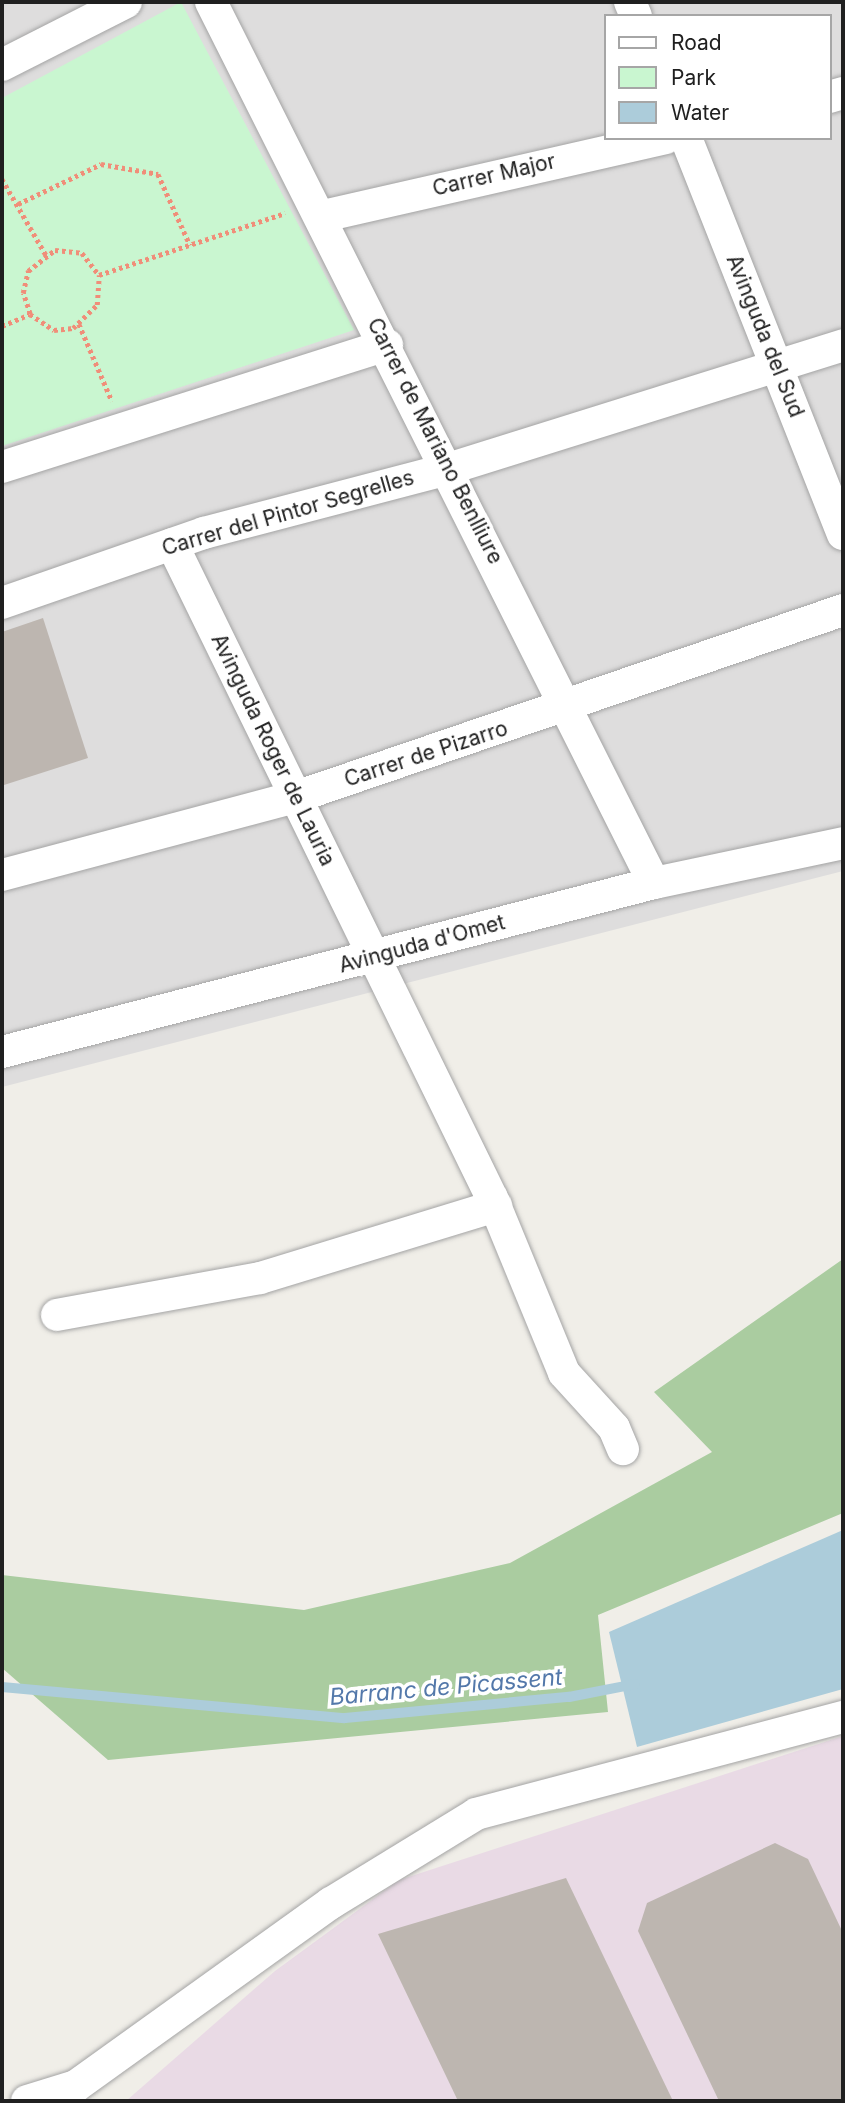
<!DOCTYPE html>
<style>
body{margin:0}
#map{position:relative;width:845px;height:2103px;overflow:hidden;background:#f0eee8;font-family:Inter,sans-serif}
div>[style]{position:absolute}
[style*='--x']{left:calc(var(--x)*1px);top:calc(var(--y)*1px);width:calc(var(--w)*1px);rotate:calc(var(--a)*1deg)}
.residential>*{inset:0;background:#dedddd}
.industrial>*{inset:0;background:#e9dae5}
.forest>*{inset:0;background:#aacca0}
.park>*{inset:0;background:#c9f6d0}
.water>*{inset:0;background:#acccda}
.stream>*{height:10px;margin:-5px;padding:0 5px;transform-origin:5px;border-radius:5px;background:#acccda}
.building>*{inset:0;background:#bdb6b0}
.path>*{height:4.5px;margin-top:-2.25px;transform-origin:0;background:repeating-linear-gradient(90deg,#f08e79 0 3.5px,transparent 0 7px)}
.roads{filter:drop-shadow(0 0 2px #a4a4a4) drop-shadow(0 0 2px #a4a4a4)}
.minor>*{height:32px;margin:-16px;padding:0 16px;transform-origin:16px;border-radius:16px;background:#fff}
span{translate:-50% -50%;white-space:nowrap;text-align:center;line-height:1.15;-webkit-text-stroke:7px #fff;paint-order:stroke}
.street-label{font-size:21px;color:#202020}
.water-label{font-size:23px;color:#5378aa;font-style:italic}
.frame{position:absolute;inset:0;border:4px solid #202020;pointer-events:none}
.legend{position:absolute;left:604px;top:14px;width:228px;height:126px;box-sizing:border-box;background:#fff;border:2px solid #a6a6a6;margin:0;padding:9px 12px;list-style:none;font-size:21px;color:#202020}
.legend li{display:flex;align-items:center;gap:14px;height:35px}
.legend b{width:35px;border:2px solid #a6a6a6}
</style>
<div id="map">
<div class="residential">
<div style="clip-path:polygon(evenodd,2px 2px,843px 2px,843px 871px,2px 1087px,2px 2px,605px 16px,829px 16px,829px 138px,605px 138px,605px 16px)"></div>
</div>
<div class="industrial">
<div style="clip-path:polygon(843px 1736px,843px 2101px,126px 2101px,275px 1971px,399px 1880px)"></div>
</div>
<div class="forest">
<div style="clip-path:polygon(843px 1259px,843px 1513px,598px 1615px,608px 1712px,108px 1760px,2px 1668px,2px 1575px,304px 1610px,510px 1563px,712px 1452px,654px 1392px)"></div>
</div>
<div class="park">
<div style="clip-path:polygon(181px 2px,354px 330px,2px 446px,2px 98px)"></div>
</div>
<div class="water">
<div style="clip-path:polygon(843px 1530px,843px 1689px,637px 1747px,609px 1632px)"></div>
</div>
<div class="stream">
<div style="--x:2;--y:1687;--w:344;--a:5.2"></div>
<div style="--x:345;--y:1718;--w:225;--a:-5.4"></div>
<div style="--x:569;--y:1697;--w:67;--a:-11.1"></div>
</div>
<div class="building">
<div style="clip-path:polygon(43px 618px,88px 758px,4px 785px,2px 632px)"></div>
<div style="clip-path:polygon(775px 1843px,808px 1859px,843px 1933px,843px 2101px,719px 2101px,638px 1931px,647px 1903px)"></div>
<div style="clip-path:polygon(566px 1878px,673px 2101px,458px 2101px,378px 1934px)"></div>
</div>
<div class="path">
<div style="--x:2;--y:179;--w:88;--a:59.9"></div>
<div style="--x:18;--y:204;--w:92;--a:-25.7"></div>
<div style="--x:101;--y:164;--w:58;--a:10"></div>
<div style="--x:158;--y:174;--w:78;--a:65.7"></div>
<div style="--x:30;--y:314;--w:29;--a:34"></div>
<div style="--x:54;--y:330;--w:19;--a:-6"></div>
<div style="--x:73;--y:328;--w:33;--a:-44"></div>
<div style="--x:97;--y:305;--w:30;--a:-86"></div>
<div style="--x:79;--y:324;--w:84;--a:66.8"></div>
<div style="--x:2;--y:326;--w:30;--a:-23"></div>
<div style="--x:30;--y:314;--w:22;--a:-108"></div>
<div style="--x:23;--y:293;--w:23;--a:-77"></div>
<div style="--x:28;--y:271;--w:34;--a:-38"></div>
<div style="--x:55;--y:250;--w:27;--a:6"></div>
<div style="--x:82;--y:253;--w:28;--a:52"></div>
<div style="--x:99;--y:275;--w:196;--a:-18.4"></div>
</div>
<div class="roads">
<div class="minor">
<div style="--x:211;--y:2;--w:986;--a:63.31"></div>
<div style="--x:630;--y:2;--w:15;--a:67"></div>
<div style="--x:2;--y:65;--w:139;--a:-26.9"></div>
<div style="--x:829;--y:97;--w:15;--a:-16"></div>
<div style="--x:686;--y:138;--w:426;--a:68.4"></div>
<div style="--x:323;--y:216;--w:351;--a:-12.8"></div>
<div style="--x:2;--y:467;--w:404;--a:-17.6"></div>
<div style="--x:172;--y:544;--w:728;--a:63.93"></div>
<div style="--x:492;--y:1198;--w:189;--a:67.6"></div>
<div style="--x:564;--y:1373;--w:74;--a:47.7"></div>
<div style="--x:614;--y:1428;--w:23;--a:67"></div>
<div style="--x:2;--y:603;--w:214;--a:-19.1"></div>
<div style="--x:204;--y:533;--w:252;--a:-14.7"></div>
<div style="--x:448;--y:469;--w:414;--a:-17.4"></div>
<div style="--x:2;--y:875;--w:304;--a:-14.9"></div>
<div style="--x:296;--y:797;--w:578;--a:-18.87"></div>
<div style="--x:2;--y:1052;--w:674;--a:-14.53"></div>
<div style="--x:654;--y:883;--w:193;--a:-11.9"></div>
<div style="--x:57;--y:1315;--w:206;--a:-10.3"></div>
<div style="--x:260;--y:1278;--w:247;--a:-17"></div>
<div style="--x:27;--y:2101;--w:51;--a:-17"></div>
<div style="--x:76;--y:2086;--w:314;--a:-35.7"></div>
<div style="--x:331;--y:1903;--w:170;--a:-31.5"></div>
<div style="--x:476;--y:1814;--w:380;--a:-14.8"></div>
</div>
</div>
<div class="street-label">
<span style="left:494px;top:175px;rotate:-13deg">Carrer Major</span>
<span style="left:765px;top:336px;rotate:68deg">Avinguda del Sud</span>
<span style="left:435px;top:441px;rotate:63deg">Carrer de Mariano Benlliure</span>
<span style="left:288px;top:513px;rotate:-16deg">Carrer del Pintor Segrelles</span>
<span style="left:273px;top:750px;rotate:64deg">Avinguda Roger de Lauria</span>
<span style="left:426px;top:754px;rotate:-18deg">Carrer de Pizarro</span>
<span style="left:422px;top:944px;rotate:-15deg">Avinguda d'Omet</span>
</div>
<div class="water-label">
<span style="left:446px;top:1687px;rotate:-5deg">Barranc de Picassent</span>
</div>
<div class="frame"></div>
<ul class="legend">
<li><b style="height:9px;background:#fff"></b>Road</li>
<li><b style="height:19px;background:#c9f6d0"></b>Park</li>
<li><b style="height:19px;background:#acccda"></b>Water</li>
</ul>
</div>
